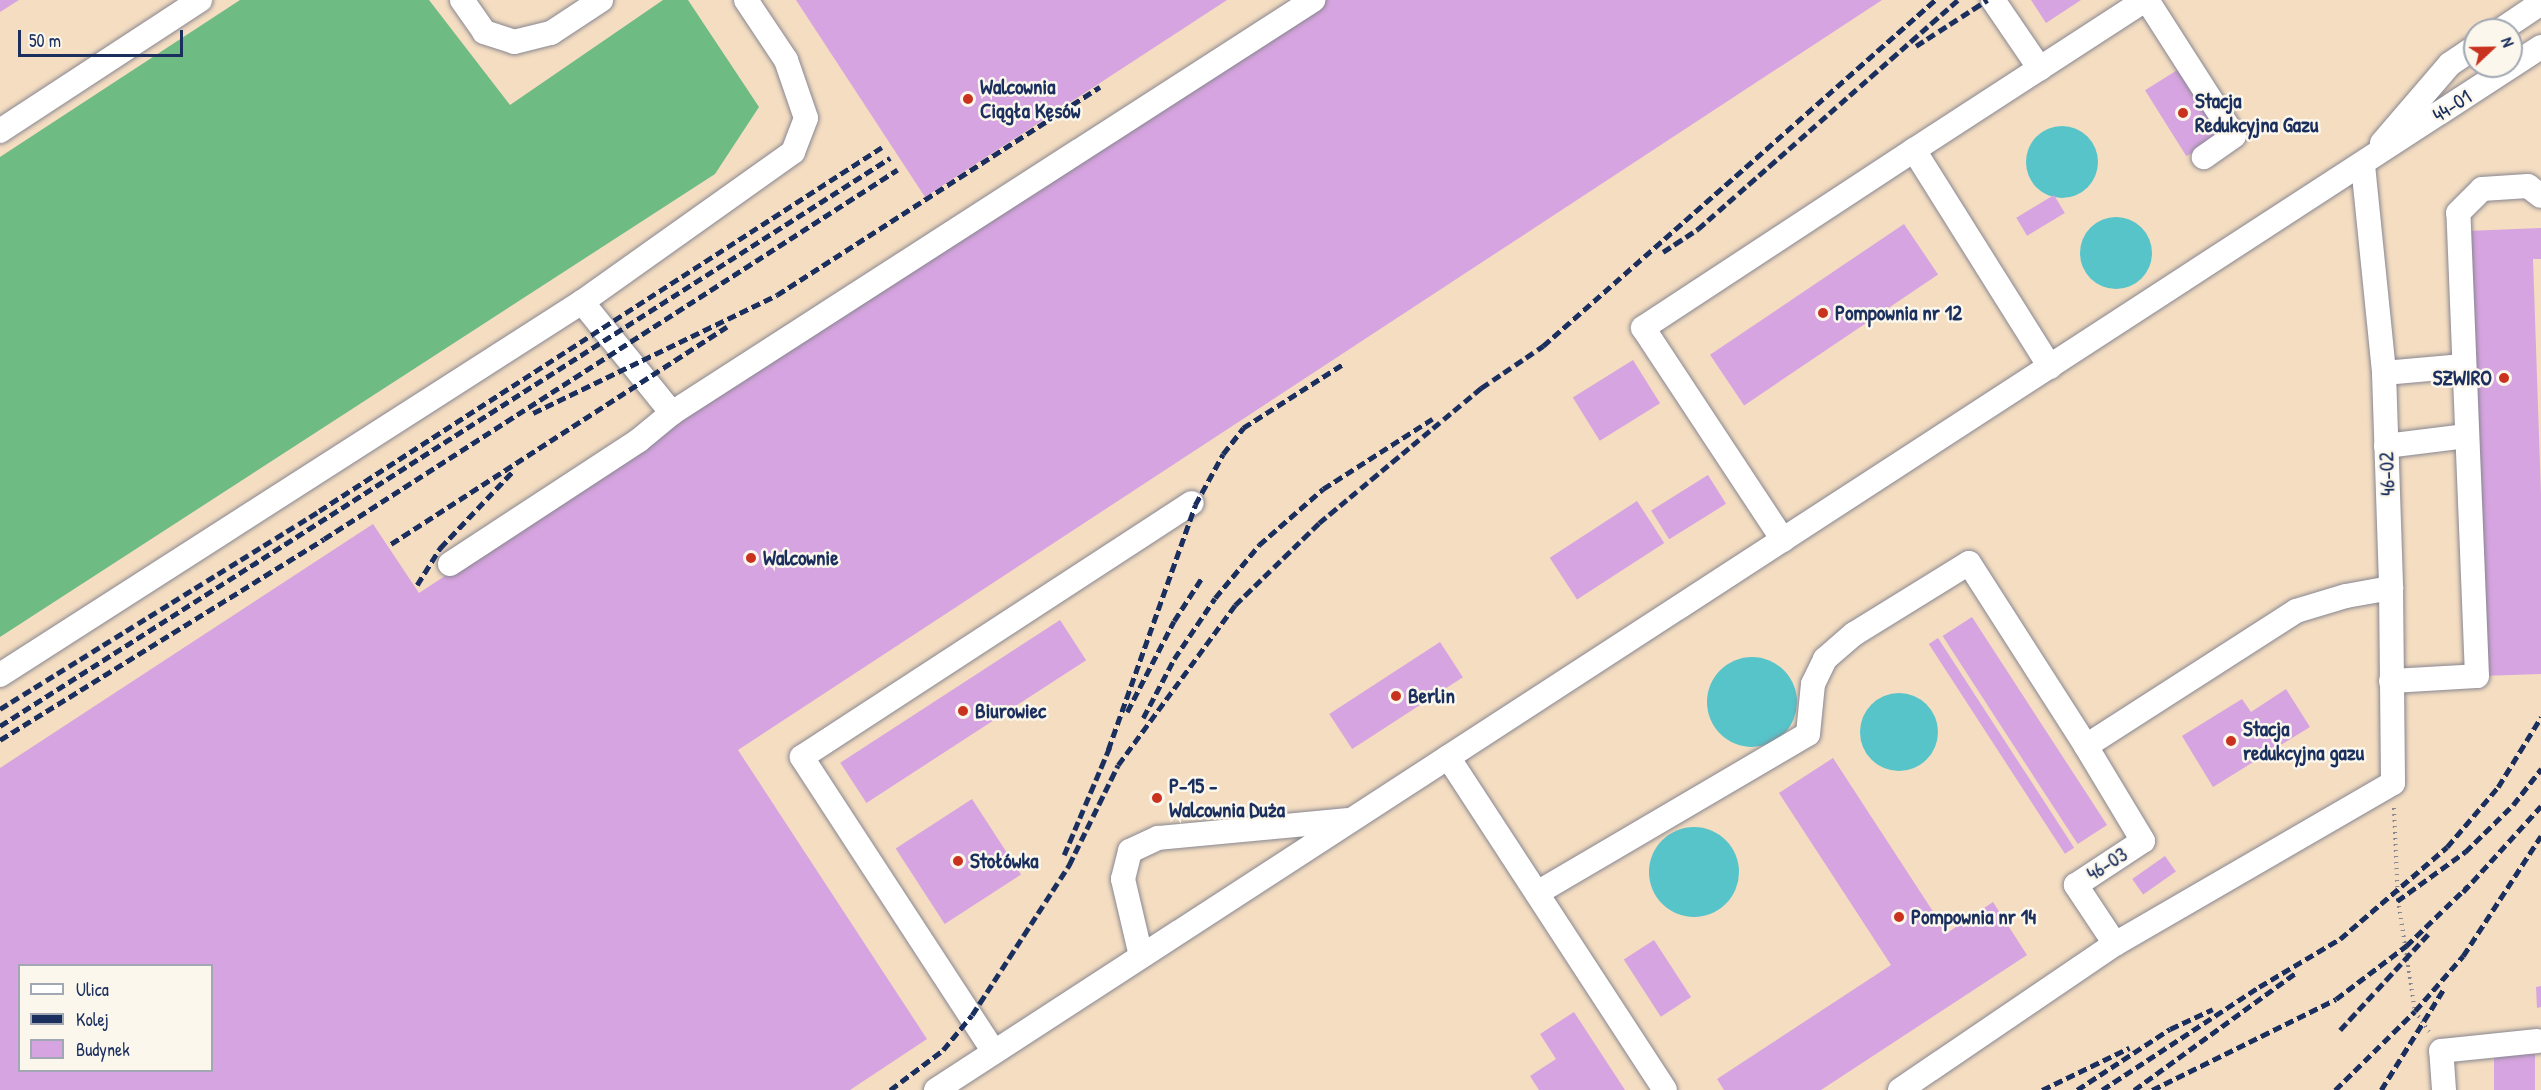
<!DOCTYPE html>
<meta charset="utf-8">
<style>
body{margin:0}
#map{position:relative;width:2541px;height:1090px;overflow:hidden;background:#f4ddc1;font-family:"Patrick Hand",sans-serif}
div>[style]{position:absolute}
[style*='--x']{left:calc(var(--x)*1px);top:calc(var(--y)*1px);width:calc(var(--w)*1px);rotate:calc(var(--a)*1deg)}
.forest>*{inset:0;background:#6ebb84}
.water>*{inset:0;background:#57c4ca}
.round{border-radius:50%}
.building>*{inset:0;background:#d6a4e0;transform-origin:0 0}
.path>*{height:4px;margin-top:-2px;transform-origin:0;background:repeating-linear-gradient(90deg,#888690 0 1.5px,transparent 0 6px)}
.roads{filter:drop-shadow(0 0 2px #888690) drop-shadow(0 0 2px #888690)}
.minor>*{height:24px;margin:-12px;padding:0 12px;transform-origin:12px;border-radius:12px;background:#fff}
.rail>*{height:4.5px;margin-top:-2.25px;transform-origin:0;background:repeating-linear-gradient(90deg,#1b2f5e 0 9px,transparent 0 13.5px)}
.dots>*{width:16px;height:16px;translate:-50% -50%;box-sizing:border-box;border:3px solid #fbf7ec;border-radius:50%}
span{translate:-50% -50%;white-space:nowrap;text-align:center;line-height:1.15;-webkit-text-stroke:5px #fbf7ec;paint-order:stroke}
.poi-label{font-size:21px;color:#1b2f5e;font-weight:700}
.left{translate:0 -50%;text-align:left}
.right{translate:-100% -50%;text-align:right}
.street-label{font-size:21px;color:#1b2f5e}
.legend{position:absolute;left:18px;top:964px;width:195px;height:108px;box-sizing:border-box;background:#fbf7ec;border:2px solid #a1a7b3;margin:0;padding:8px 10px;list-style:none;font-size:18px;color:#1b2f5e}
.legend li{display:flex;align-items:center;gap:12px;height:30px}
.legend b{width:30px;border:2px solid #a1a7b3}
.north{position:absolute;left:2463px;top:18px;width:60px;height:60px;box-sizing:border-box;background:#fbf7ec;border:2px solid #a1a7b3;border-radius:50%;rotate:68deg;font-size:16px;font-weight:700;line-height:24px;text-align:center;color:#1b2f5e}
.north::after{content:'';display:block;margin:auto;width:21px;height:27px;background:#c8321e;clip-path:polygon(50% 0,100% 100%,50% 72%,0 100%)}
.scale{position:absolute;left:18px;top:30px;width:165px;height:27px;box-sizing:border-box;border:3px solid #1b2f5e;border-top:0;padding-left:8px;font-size:18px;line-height:21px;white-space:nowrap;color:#1b2f5e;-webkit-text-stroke:4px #fbf7ec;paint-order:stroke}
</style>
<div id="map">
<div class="forest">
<div style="clip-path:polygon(240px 0,429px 0,510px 105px,663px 0,688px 0,759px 107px,715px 174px,0 637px,0 157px)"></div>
</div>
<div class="water">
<div class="round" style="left:2026px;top:126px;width:72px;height:72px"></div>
<div class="round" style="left:2080px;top:217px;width:72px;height:72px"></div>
<div class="round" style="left:1707px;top:657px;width:90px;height:90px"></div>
<div class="round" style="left:1860px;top:693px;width:78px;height:78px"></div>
<div class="round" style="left:1649px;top:827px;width:90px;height:90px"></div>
</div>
<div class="building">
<div style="clip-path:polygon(0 0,19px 0,0 12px)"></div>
<div style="clip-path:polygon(796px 0,1227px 0,925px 197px)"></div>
<div style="clip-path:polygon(evenodd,1324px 0,1882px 0,738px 750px,927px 1039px,850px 1090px,0 1090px,0 768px,373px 524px,419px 593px,1324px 0,20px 966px,212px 966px,212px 1070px,20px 1070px,20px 966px)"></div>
<div style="clip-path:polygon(2031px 0,2081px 0,2046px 23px)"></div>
<div style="left:2179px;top:69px;width:78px;height:40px;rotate:58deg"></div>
<div style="left:2054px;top:195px;width:21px;height:44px;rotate:59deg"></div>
<div style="left:1904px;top:224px;width:61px;height:234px;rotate:56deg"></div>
<div style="clip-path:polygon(2541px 228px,2541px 259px,2533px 259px,2541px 495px,2541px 674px,2481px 676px,2466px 231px)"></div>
<div style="left:1633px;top:360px;width:51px;height:71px;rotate:58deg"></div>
<div style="left:1708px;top:475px;width:34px;height:67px;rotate:58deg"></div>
<div style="left:1637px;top:501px;width:50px;height:104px;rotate:57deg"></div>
<div style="left:1972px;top:617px;width:248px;height:35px;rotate:57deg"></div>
<div style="left:1060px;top:620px;width:48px;height:262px;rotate:57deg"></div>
<div style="left:1938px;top:638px;width:250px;height:11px;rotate:57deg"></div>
<div style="left:1440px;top:642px;width:42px;height:132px;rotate:57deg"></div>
<div style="clip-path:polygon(2286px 689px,2310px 727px,2213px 787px,2182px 736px,2242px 699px,2251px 712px)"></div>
<div style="clip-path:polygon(1833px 758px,1947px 933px,1993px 902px,2027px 955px,1821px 1090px,1724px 1090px,1717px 1079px,1891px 965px,1779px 793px)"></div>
<div style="left:972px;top:799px;width:90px;height:91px;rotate:57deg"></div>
<div style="left:2165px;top:856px;width:19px;height:40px;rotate:55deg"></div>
<div style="left:1654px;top:940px;width:68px;height:36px;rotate:57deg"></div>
<div style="clip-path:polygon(2541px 986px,2541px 1007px,2537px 1008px,2536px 987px)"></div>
<div style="clip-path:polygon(1574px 1012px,1625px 1090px,1539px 1090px,1530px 1076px,1556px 1059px,1540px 1034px)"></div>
<div style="left:2535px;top:1054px;width:36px;height:41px;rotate:90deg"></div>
</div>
<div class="path">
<div style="--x:2394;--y:808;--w:92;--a:87.5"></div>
<div style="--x:2398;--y:900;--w:112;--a:81.3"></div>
<div style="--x:2415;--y:1011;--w:25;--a:56"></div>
</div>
<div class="roads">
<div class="minor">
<div style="--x:462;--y:0;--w:39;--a:55"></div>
<div style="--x:484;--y:32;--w:32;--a:18"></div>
<div style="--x:514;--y:42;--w:38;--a:-14"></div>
<div style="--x:551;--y:33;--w:60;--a:-33.4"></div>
<div style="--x:1993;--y:0;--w:83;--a:55.7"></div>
<div style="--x:2147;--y:0;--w:161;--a:57.4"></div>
<div style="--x:2234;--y:136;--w:37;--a:145"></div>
<div style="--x:2501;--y:30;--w:48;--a:-34"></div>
<div style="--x:0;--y:131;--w:239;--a:-33.2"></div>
<div style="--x:2382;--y:143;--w:104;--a:-49.3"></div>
<div style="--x:2450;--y:64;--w:30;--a:-34"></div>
<div style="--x:2363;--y:165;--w:209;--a:84.2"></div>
<div style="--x:2384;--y:373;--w:215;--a:88.1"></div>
<div style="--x:2391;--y:588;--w:195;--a:89.4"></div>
<div style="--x:2393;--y:783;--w:321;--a:149.9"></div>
<div style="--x:2115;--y:944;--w:71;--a:-123.5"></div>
<div style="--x:2076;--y:885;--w:80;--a:-33.3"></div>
<div style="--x:2143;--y:841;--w:111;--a:-121"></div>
<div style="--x:2086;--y:746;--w:250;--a:-32.7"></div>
<div style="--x:2296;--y:611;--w:52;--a:-16.7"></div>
<div style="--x:2346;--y:596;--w:46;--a:-10.1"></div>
<div style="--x:582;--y:302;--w:143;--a:51"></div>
<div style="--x:2050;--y:367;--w:256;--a:-122.1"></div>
<div style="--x:1914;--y:150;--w:275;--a:-33"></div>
<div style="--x:2384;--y:373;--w:79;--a:-5.1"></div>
<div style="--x:2386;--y:446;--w:81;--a:-7.1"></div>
<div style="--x:1783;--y:540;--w:254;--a:-123.4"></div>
<div style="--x:1643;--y:328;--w:324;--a:-33.3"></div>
<div style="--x:450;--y:564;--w:225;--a:-33.2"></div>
<div style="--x:638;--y:441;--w:44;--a:-39.5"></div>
<div style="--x:672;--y:413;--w:763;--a:-32.79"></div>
<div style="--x:0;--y:675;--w:691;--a:-32.66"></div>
<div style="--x:582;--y:302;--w:259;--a:-35.4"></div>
<div style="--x:793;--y:152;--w:36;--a:-69"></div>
<div style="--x:806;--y:118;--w:61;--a:-109"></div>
<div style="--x:786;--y:60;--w:72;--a:-123.7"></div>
<div style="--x:2391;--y:681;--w:86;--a:-3.3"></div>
<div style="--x:2477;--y:676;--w:463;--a:-92.3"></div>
<div style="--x:2458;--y:213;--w:34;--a:-45"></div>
<div style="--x:2482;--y:189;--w:46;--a:-3.7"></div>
<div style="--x:2528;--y:186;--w:16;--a:38"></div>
<div style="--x:1448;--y:757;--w:397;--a:56.9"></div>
<div style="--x:1537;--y:893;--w:314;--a:-30.4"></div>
<div style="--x:1808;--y:734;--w:50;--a:-84.3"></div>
<div style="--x:1813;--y:684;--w:28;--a:-64"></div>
<div style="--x:1825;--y:659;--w:38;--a:-41"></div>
<div style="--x:1854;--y:634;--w:135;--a:-31.7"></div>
<div style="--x:1969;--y:563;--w:217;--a:57.4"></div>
<div style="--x:1141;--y:956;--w:79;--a:-103.2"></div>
<div style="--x:1123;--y:879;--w:29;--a:-76"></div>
<div style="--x:1130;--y:851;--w:31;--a:-25"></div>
<div style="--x:1158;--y:838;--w:190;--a:-5.4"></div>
<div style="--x:994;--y:1052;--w:352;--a:-123.1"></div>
<div style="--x:802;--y:757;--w:465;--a:-33.1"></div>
<div style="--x:936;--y:1090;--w:1914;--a:-33.02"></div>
<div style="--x:1900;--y:1090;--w:260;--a:-34.2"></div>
<div style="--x:2444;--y:1090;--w:39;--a:-94"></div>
<div style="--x:2441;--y:1051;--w:97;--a:-5.9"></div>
</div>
</div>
<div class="rail">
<div style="--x:1916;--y:46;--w:85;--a:-32.9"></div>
<div style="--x:1663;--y:252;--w:42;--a:-33.3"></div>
<div style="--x:1698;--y:229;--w:346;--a:-41.4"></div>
<div style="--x:533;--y:413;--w:271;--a:-25.8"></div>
<div style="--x:777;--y:295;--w:384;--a:-32.8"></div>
<div style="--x:391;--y:544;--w:400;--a:-32.9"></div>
<div style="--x:417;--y:585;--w:44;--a:-58.1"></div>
<div style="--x:440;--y:548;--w:106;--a:-46.5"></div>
<div style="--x:0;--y:709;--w:375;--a:-31.8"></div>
<div style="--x:319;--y:511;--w:670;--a:-32.88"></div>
<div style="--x:1127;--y:712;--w:102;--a:-62.7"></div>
<div style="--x:1174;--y:621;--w:50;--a:-57.3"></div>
<div style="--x:1143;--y:718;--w:67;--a:-62.3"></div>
<div style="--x:1174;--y:659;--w:73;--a:-56.1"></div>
<div style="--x:1215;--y:598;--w:69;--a:-50.3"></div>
<div style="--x:1259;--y:545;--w:85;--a:-41.2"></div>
<div style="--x:1323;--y:489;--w:130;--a:-32.7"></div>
<div style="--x:0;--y:726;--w:1056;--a:-32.55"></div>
<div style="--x:0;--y:740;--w:381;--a:-31.8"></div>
<div style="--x:324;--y:539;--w:682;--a:-32.78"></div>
<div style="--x:1108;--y:750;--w:260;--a:-70.4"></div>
<div style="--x:1195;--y:505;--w:58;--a:-61.2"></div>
<div style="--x:1223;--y:454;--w:33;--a:-52"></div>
<div style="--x:1243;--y:428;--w:119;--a:-32.6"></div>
<div style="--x:1064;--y:855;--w:121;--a:-67.1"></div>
<div style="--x:2463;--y:892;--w:116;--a:-47.8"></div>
<div style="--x:2397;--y:901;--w:84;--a:-35.8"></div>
<div style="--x:2465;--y:852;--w:67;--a:-44.4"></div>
<div style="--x:2513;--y:805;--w:46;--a:-52.1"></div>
<div style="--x:2340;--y:1030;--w:133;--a:-47.4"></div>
<div style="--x:890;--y:1090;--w:66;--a:-37"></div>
<div style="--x:943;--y:1050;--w:45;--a:-50.4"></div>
<div style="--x:972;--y:1015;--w:179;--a:-57.1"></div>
<div style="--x:1069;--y:865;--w:111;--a:-63.9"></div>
<div style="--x:1118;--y:765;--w:198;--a:-53.8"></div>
<div style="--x:1235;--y:605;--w:117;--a:-44.3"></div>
<div style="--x:1319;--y:523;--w:211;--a:-39.8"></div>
<div style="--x:1481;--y:388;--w:75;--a:-34.1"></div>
<div style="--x:1543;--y:346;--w:523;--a:-41.43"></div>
<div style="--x:2042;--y:1090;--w:97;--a:-25.8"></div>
<div style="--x:2077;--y:1090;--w:111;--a:-33.3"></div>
<div style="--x:2170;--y:1029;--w:47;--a:-24.9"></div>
<div style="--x:2102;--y:1090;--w:188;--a:-33.3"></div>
<div style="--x:2259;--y:987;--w:94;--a:-30.7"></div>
<div style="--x:2340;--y:939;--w:141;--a:-40.7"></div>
<div style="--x:2447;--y:847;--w:79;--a:-49.6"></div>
<div style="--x:2498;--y:787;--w:82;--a:-58.4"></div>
<div style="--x:2134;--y:1090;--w:201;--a:-35.9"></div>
<div style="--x:2152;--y:1090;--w:205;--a:-26.3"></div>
<div style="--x:2336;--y:999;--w:88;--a:-37.1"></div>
<div style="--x:2406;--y:946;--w:86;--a:-44.1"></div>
<div style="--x:2335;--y:1090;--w:112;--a:-44.6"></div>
<div style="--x:2415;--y:1011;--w:73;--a:-48.9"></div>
<div style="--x:2463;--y:956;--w:143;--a:-57"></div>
<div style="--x:2381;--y:1090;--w:118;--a:-58.2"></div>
</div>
<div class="dots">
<div style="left:968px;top:99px;background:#c8321e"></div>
<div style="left:2183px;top:113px;background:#c8321e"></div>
<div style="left:1823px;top:313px;background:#c8321e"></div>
<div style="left:2504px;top:378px;background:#c8321e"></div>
<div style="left:751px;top:558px;background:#c8321e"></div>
<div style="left:1396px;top:696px;background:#c8321e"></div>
<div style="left:963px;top:711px;background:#c8321e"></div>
<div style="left:2231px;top:741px;background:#c8321e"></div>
<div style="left:1157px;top:798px;background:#c8321e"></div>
<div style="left:958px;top:861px;background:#c8321e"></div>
<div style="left:1899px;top:917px;background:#c8321e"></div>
</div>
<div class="poi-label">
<span class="left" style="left:980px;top:99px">Walcownia<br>Ciągła Kęsów</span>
<span class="left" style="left:2195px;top:113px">Stacja<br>Redukcyjna Gazu</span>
<span class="left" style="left:1835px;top:313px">Pompownia nr 12</span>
<span class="right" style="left:2492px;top:378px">SZWIRO</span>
<span class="left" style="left:763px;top:558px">Walcownie</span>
<span class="left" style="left:1408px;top:696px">Berlin</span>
<span class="left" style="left:975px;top:711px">Biurowiec</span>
<span class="left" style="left:2243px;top:741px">Stacja<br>redukcyjna gazu</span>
<span class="left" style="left:1169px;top:798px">P-15 -<br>Walcownia Duża</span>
<span class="left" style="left:970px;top:861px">Stołówka</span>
<span class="left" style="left:1911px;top:917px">Pompownia nr 14</span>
</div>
<div class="street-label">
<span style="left:2452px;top:106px;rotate:-33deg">44-01</span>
<span style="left:2387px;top:474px;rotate:-92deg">46-02</span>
<span style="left:2107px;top:864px;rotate:-33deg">46-03</span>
</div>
<ul class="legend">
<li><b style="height:8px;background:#fff"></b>Ulica</li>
<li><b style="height:8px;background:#1b2f5e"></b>Kolej</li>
<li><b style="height:16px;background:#d6a4e0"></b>Budynek</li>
</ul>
<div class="north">N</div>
<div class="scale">50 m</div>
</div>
